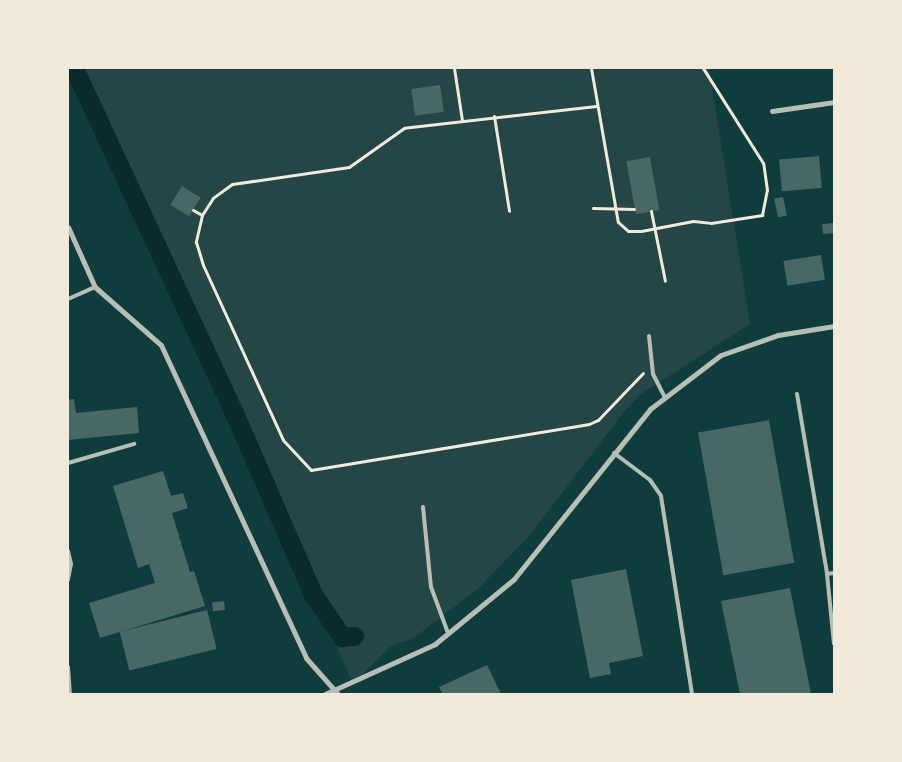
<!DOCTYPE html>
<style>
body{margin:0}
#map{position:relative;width:902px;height:762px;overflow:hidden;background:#0f3d3e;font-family:"Space Grotesk",sans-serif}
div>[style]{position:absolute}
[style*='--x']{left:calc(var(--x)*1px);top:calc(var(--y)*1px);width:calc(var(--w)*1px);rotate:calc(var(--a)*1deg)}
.green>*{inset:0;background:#244646}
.canal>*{height:19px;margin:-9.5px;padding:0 9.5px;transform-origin:9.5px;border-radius:9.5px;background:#0a2a2b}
.building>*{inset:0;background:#486865;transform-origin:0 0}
.path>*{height:3px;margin:-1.5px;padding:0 1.5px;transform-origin:1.5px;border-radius:1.5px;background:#f1e9da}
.service>*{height:4px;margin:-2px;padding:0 2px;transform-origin:2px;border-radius:2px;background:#b8beb3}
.minor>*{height:5px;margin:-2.5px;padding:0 2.5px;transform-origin:2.5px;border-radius:2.5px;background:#b8beb3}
span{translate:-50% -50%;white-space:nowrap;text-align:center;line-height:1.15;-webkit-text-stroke:5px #f1e9da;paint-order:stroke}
.frame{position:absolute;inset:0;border:69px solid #f1e9da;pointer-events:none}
</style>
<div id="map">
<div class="green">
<div style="clip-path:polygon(83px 68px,709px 68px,750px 324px,641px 394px,623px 413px,530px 535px,479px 588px,415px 637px,390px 647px,353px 684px)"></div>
</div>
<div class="canal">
<div style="--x:74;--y:68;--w:383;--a:65.1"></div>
<div style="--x:235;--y:415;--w:195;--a:66.5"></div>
<div style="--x:313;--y:594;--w:52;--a:56"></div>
<div style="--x:342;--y:637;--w:12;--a:-5"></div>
</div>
<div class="building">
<div style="left:440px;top:85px;width:27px;height:29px;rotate:82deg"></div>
<div style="left:819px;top:156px;width:32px;height:40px;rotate:85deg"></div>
<div style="left:650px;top:157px;width:54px;height:24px;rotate:80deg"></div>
<div style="left:182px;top:186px;width:22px;height:22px;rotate:32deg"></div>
<div style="left:783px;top:197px;width:19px;height:9px;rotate:78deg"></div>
<div style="left:833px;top:223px;width:10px;height:11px;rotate:84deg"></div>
<div style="left:821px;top:255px;width:25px;height:38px;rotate:81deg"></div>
<div style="clip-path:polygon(74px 399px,76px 413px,137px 407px,139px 433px,68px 440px,68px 400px)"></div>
<div style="left:769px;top:420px;width:145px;height:72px;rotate:80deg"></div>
<div style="clip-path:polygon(163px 471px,171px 496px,183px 493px,188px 508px,172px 513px,190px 572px,194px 571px,205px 606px,100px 638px,89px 603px,155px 583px,149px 564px,138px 568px,113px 486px)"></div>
<div style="clip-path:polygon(626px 569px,643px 656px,609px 663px,611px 674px,590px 678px,571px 580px)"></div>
<div style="clip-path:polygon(790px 588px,811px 694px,740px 694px,721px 601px)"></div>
<div style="left:224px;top:601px;width:9px;height:12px;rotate:84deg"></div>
<div style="left:207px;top:610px;width:40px;height:90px;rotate:76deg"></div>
<div style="clip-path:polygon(487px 665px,501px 694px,443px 694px,439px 687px)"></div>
</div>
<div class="path">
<div style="--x:454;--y:68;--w:53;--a:81.3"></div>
<div style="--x:591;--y:68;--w:156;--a:80.1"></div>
<div style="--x:618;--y:222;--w:13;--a:42"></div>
<div style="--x:628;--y:231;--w:13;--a:0"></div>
<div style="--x:641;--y:231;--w:53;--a:-10.9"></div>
<div style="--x:693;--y:221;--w:18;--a:6"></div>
<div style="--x:711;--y:223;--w:52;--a:-8.9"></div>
<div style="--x:762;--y:215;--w:25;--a:-79"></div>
<div style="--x:767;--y:190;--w:27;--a:-98"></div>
<div style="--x:763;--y:163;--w:112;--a:-122.3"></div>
<div style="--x:596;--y:106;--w:193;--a:173.5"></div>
<div style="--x:404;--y:128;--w:67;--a:144.7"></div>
<div style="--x:349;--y:167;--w:118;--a:171.7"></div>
<div style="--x:232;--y:184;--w:24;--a:144"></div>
<div style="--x:213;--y:198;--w:20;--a:123"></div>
<div style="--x:202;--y:215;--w:28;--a:103"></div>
<div style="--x:196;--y:242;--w:24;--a:73"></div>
<div style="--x:203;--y:265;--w:192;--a:65.4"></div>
<div style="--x:283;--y:440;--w:41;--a:47"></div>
<div style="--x:311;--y:470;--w:282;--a:-9.4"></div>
<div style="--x:589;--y:424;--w:10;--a:-24"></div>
<div style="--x:598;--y:420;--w:65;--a:-46.2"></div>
<div style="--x:494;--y:116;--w:96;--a:81"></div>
<div style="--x:593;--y:208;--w:41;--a:1.4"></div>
<div style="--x:193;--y:210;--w:10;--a:29"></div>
<div style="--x:651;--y:211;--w:71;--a:78.7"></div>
</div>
<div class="service">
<div style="--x:68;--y:299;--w:30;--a:-24"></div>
<div style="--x:649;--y:336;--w:38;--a:84"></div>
<div style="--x:653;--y:374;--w:27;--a:63"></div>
<div style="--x:797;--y:394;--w:182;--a:80.5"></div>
<div style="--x:614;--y:453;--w:45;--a:36.9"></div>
<div style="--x:650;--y:480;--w:19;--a:55"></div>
<div style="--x:661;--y:496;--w:200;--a:81.1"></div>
<div style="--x:68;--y:463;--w:69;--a:-16.1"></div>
<div style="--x:423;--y:507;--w:80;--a:84.3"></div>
<div style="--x:431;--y:587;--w:49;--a:69.7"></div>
<div style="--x:68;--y:551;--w:13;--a:77"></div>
<div style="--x:71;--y:564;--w:16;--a:101"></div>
<div style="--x:834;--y:573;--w:7;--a:172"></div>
<div style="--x:827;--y:574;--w:70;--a:84.3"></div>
<div style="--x:68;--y:667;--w:27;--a:86"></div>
</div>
<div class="minor">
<div style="--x:772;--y:111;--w:63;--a:-8.3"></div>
<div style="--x:68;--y:227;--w:66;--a:65.8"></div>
<div style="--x:95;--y:287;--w:88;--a:41.3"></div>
<div style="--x:161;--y:345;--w:345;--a:65.1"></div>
<div style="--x:306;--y:658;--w:48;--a:48.4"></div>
<div style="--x:325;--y:694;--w:121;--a:-24.4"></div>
<div style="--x:435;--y:644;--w:102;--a:-39.4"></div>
<div style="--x:514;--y:579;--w:218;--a:-51.3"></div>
<div style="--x:650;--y:409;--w:89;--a:-37.3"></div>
<div style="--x:721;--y:355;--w:60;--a:-19.3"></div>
<div style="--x:778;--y:335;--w:57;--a:-9.1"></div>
</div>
<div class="frame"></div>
</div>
